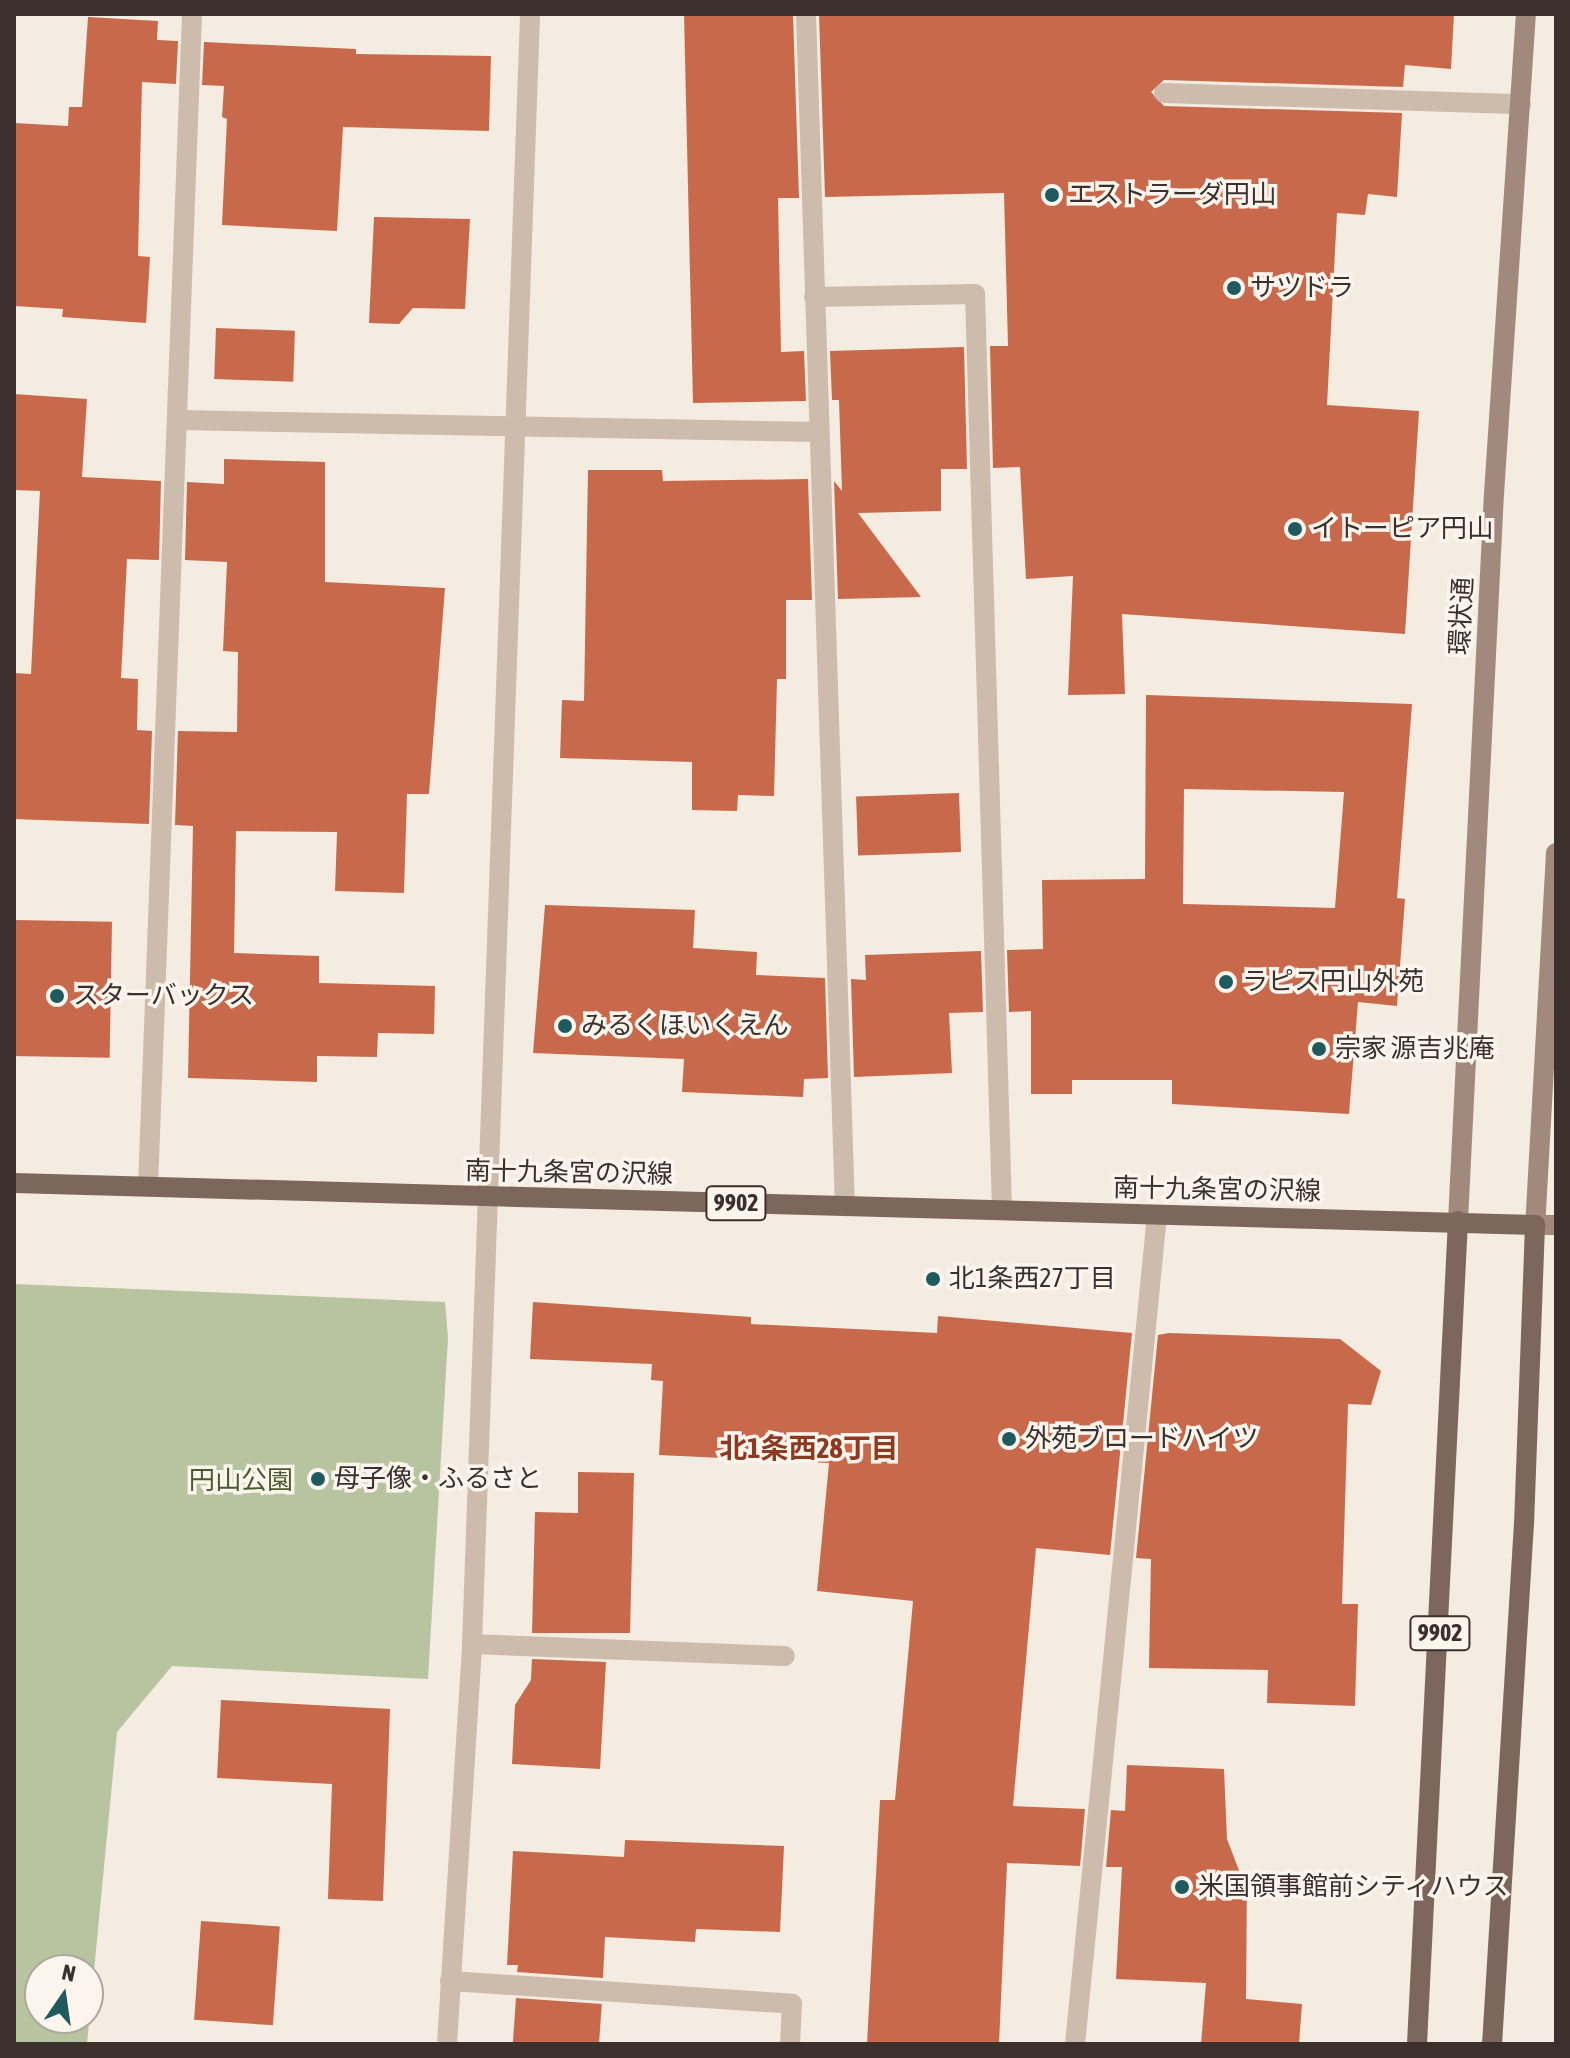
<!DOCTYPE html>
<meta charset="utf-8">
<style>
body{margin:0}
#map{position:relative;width:1570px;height:2058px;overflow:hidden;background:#f4ebe1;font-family:"Asap Condensed","Noto Sans JP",sans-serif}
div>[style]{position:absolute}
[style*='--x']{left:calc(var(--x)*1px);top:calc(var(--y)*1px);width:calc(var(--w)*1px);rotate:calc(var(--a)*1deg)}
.green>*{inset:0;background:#b8c4a0}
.building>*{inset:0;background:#c8694b;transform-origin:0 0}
.lane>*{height:20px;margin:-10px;padding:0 10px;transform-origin:10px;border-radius:10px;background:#cdbbac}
.street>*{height:20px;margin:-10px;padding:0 10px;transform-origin:10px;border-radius:10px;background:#cdbbac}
.secondary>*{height:20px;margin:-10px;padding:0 10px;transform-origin:10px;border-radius:10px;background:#a18a7d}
.primary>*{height:20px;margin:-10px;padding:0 10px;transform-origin:10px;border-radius:10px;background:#7d675c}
.dots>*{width:22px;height:22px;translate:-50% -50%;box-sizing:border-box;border:4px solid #fbf5ee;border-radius:50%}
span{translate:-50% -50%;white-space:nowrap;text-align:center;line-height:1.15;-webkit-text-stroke:7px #fbf5ee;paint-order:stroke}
.shield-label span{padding:2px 6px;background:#fbf5ee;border:2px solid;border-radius:6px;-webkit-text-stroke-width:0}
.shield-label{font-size:24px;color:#3b302b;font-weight:700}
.poi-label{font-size:26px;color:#3b302b}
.left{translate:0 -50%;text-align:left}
.street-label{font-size:26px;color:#3b302b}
.park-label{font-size:26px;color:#4a5a2e}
.neighbourhood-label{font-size:28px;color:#8c3b22;font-weight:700}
.frame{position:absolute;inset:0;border:16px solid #3b302b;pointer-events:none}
.north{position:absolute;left:24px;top:1954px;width:80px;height:80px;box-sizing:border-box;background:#fbf5ee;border:2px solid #aea6a0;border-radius:50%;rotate:13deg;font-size:22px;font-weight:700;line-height:32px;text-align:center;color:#3b302b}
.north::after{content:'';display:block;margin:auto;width:28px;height:36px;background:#1f5a5e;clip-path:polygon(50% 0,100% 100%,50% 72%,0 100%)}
</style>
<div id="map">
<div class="green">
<div style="clip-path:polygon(evenodd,14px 1284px,445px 1302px,448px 1338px,428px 1679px,172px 1666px,117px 1732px,87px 2044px,14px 2044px,14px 1284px,40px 1970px,88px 1970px,88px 2018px,40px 2018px,40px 1970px)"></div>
</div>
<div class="building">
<div style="clip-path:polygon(684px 14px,793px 14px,799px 198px,778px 198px,781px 352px,804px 351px,806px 401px,693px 403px)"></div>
<div style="clip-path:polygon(819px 14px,1454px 14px,1451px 69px,1405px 65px,1403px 87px,1164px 80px,1151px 92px,1164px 106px,1402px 113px,1397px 197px,1368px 194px,1365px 215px,1337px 213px,1327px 405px,1419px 411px,1405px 634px,1122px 614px,1125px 694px,1068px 695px,1073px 576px,1026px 579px,1020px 467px,993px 468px,990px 346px,1008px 346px,1004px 193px,825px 197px)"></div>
<div style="clip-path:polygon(88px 17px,158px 21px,157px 40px,178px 41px,176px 84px,142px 82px,138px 256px,150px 257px,146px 323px,62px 317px,63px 309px,14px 306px,14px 123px,68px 126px,69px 107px,82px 107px)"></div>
<div style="clip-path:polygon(204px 42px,356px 49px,356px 54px,491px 56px,489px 131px,343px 127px,337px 231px,222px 225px,227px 119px,222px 117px,224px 86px,202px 85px)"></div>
<div style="clip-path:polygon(374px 217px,470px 219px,465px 309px,413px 308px,399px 324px,369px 323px)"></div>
<div style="left:216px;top:328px;width:79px;height:51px;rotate:2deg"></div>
<div style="clip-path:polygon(964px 347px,967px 469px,941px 469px,941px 511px,858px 513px,921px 597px,838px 599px,834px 481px,842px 491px,839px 400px,832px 400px,830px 351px)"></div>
<div style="clip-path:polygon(14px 394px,87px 399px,82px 477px,161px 481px,159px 560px,127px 559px,121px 678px,138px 679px,137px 730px,152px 731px,149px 824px,14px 819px,14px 673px,31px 674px,40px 491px,14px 490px)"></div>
<div style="clip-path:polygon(224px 459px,325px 462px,325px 582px,445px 588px,429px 794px,407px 794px,404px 893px,335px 891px,337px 832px,236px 831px,234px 953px,319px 956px,319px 983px,435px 986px,434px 1034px,378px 1033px,377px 1057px,317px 1056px,317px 1082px,188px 1078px,193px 826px,175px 825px,178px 731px,237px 732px,238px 652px,223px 651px,227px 562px,185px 560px,187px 482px,224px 484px)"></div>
<div style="clip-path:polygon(588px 470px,662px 470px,663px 481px,808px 479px,812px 600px,786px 600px,786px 679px,777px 679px,774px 796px,738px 795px,737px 811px,692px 810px,692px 762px,560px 758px,562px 700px,584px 701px)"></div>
<div style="clip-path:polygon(evenodd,1146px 695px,1412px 704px,1397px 898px,1405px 899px,1397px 1006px,1358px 1002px,1349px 1114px,1172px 1104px,1172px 1080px,1072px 1080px,1072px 1094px,1031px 1094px,1031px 1011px,1009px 1012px,1007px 950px,1043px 949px,1042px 880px,1145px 879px,1146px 695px,1184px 789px,1344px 792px,1335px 908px,1183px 904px,1184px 789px)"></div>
<div style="left:959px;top:793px;width:59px;height:103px;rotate:88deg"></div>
<div style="clip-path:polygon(545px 905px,695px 910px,693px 948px,757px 952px,756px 975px,825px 978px,828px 1078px,804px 1079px,803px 1097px,682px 1092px,684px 1059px,533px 1053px)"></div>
<div style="left:14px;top:920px;width:98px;height:136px;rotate:1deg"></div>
<div style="clip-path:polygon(981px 951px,983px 1012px,949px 1013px,952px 1073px,854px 1077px,851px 979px,866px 980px,865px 955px)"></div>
<div style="clip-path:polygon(533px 1302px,751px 1317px,751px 1324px,937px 1333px,938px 1316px,1132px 1333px,1110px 1555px,1036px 1548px,1013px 1806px,1085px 1809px,1080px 1866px,1007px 1863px,999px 2044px,867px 2044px,880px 1800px,895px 1800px,913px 1601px,817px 1591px,829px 1463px,659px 1455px,663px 1381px,651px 1380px,652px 1364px,530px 1359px)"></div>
<div style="clip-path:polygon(1169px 1333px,1340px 1339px,1381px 1371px,1371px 1405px,1348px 1404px,1342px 1604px,1358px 1604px,1355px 1706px,1267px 1703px,1268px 1670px,1149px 1668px,1151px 1559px,1136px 1558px,1158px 1335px)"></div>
<div style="clip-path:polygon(578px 1472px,634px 1473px,630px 1633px,532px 1633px,535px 1512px,578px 1513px)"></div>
<div style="clip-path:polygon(532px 1659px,606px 1662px,600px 1769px,512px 1764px,515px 1705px,531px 1680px)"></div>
<div style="clip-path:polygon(221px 1700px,390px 1709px,383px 1901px,328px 1899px,332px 1784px,217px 1778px)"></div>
<div style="clip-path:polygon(1127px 1765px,1224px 1769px,1227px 1839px,1240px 1873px,1247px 1873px,1246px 1999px,1302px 2004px,1299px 2044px,1201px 2044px,1206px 1983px,1116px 1979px,1122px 1867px,1106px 1867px,1111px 1810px,1125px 1811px)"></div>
<div style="clip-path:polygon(625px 1840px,784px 1846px,780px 1932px,696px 1929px,695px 1942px,605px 1937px,603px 1978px,517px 1972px,518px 1965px,507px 1965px,513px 1851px,624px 1857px)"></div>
<div style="left:201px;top:1921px;width:79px;height:99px;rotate:4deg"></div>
<div style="left:516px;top:1998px;width:86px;height:46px;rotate:4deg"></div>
</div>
<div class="lane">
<div style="--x:1164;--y:93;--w:357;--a:1.8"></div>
<div style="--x:472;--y:1644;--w:313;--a:2.2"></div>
<div style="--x:450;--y:1981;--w:343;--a:3.8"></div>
<div style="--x:792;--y:2004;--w:40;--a:92.9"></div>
</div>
<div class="street">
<div style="--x:806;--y:14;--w:1193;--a:88.13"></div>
<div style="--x:814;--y:297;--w:161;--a:-1.1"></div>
<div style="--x:975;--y:294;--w:916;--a:88.31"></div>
<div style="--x:180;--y:420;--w:637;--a:1.08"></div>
<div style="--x:148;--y:1187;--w:1174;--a:-87.85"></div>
<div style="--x:447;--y:2044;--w:401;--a:-86.4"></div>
<div style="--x:472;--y:1644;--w:1631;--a:-87.96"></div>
<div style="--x:1075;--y:2044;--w:833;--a:-84.35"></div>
</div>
<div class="secondary">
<div style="--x:1556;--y:853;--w:373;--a:93.2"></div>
<div style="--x:1535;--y:1225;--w:21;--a:0"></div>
<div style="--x:1458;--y:1221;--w:728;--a:-87.17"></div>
<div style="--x:1494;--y:494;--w:481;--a:-86.2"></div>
</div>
<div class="primary">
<div style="--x:14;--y:1183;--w:1522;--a:1.58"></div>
<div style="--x:1535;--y:1225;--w:298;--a:92.1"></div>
<div style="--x:1524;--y:1523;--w:522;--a:93.51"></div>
<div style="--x:1417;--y:2044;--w:824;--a:-87.15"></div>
</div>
<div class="dots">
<div style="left:1052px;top:195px;background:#1f5a5e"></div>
<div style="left:1234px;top:288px;background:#1f5a5e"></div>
<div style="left:1295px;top:529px;background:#1f5a5e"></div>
<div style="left:1226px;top:982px;background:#1f5a5e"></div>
<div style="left:57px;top:996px;background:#1f5a5e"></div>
<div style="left:565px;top:1026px;background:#1f5a5e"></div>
<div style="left:1319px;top:1049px;background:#1f5a5e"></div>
<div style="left:933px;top:1279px;background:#1f5a5e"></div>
<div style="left:1009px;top:1439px;background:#1f5a5e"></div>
<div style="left:318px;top:1479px;background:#1f5a5e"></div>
<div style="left:1182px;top:1887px;background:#1f5a5e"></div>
</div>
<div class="shield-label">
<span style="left:736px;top:1203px">9902</span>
<span style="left:1440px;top:1633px">9902</span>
</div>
<div class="poi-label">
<span class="left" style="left:1068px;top:195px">エストラーダ円山</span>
<span class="left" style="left:1250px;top:288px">サツドラ</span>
<span class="left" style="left:1311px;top:529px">イトーピア円山</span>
<span class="left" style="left:1242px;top:982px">ラピス円山外苑</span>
<span class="left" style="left:73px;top:996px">スターバックス</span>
<span class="left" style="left:581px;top:1026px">みるくほいくえん</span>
<span class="left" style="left:1335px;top:1049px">宗家 源吉兆庵</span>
<span class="left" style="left:949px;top:1279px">北1条西27丁目</span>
<span class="left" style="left:1025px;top:1439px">外苑ブロードハイツ</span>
<span class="left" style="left:334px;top:1479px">母子像・ふるさと</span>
<span class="left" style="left:1198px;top:1887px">米国領事館前シティハウス</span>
</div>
<div class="street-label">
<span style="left:1462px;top:616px;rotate:-87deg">環状通</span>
<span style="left:569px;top:1173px;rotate:1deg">南十九条宮の沢線</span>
<span style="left:1217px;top:1190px;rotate:1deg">南十九条宮の沢線</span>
</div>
<div class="park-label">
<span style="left:241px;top:1481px">円山公園</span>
</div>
<div class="neighbourhood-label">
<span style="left:809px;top:1448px">北1条西28丁目</span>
</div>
<div class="frame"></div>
<div class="north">N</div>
</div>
